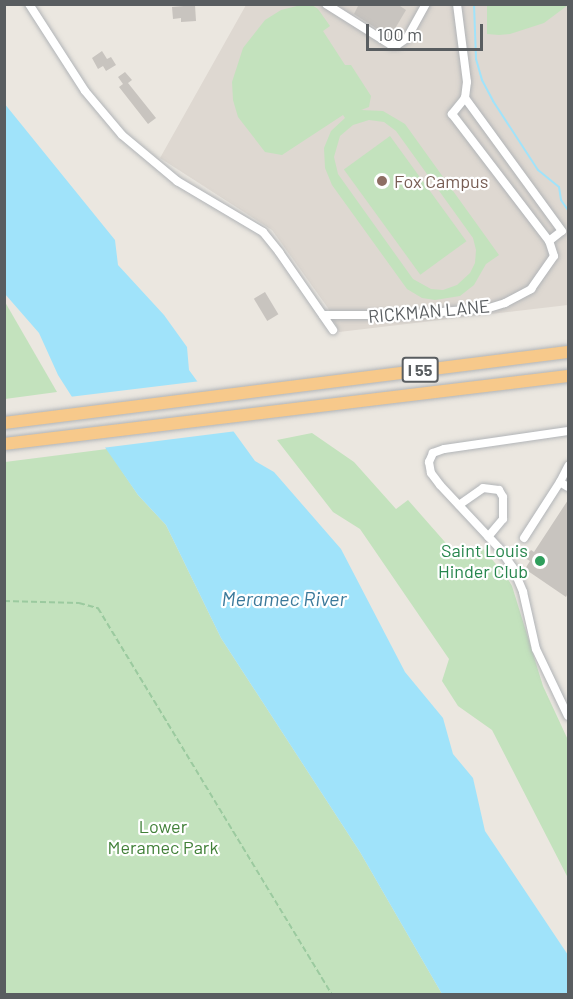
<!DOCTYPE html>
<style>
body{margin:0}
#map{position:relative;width:573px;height:999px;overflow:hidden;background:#ebe7e0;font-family:Barlow,sans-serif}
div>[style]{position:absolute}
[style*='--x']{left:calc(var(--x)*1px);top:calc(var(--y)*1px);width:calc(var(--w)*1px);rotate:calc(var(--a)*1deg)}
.education>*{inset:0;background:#ded8d1}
.green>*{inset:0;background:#c3e2bd;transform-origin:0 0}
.water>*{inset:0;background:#a0e3fa}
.pier>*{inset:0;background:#ebe7e0}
.stream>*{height:2px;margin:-1px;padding:0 1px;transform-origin:1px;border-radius:1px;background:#a0e3fa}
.building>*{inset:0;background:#c8c4bf;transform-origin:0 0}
.path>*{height:1.5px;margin-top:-0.75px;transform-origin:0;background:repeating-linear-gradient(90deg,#9bca9f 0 6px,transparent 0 9px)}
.roads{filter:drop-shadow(0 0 2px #b1b4b7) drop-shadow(0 0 2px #b1b4b7)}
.minor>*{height:8px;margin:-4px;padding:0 4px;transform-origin:4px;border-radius:4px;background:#fff}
.highway>*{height:12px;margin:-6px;padding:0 6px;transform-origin:6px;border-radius:6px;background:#f7c98b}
.dots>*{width:16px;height:16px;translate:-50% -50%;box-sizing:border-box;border:3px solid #fff;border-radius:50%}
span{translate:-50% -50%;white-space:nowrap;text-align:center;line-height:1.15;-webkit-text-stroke:4.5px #fff;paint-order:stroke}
.shield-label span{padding:2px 4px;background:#fff;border:2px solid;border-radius:4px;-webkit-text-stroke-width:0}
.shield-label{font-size:16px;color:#595d60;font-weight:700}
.education-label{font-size:18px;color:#785e54}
.left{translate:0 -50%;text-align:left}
.street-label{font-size:18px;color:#595d60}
.leisure-label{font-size:18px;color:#27864d}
.right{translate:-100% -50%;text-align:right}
.park-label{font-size:18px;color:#418038}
.water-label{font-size:20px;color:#3b799a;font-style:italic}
.frame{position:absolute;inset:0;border:6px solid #595d60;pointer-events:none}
.scale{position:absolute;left:366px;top:24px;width:117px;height:27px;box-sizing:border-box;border:3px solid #595d60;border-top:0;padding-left:8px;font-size:18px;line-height:21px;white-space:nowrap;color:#595d60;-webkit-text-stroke:4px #fff;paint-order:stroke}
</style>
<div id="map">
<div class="education">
<div style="clip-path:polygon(246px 5px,568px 5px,568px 305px,339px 332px,328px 308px,272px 230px,160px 158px)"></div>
</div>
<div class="green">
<div style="clip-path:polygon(evenodd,301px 5px,312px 5px,318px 9px,330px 26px,323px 31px,345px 65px,351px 65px,371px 96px,369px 107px,361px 110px,383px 111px,405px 124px,499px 255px,486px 264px,474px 285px,460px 296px,435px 300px,422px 298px,407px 289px,332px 185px,325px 168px,324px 148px,331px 131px,345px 118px,343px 115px,282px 155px,265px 152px,238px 117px,233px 100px,232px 82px,243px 48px,265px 20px,281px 10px,301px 5px,369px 120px,384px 122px,396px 131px,473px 238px,476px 250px,475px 263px,470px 273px,457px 285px,443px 290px,431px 289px,413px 279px,338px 174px,334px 157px,340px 136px,353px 125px,369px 120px)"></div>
<div style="clip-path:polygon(487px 5px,487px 4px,568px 5px,544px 23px,510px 34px,499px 35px,487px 34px)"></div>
<div style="left:390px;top:136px;width:130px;height:57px;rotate:54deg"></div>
<div style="clip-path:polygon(4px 302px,5px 302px,57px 392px,5px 399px)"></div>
<div style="clip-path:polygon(312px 433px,354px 462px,396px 509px,408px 500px,459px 558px,479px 544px,506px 576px,512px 586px,543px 686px,568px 740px,568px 878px,492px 730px,458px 706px,442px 681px,449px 659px,360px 529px,333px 512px,277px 440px)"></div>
<div style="clip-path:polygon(107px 449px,138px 495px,166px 525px,221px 638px,360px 852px,442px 994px,5px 994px,5px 462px)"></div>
</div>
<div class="water">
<div style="clip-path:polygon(4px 103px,115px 240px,118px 265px,164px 315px,187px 347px,189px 370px,255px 461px,274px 472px,341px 549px,405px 672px,443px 718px,453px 754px,473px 778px,485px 831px,568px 955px,568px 994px,442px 994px,360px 852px,221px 638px,166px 525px,138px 495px,95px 433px,58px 375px,39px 333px,5px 294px)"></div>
</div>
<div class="pier">
<div style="clip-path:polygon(201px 381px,237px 431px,102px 448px,69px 397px)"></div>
</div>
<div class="stream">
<div style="--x:474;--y:4;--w:55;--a:87.9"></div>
<div style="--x:476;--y:59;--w:22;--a:74"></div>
<div style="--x:482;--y:80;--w:24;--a:62"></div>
<div style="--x:493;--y:101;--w:82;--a:56.9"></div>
<div style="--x:538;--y:170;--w:27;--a:39"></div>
<div style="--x:559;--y:187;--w:13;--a:81"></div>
<div style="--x:561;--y:200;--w:12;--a:55"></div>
</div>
<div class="building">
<div style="clip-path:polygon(359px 4px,397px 4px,406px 10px,390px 37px,354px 14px)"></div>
<div style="clip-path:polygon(195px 5px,196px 21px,181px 22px,181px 18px,173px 19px,172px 7px)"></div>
<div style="clip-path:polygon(102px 51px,107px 59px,111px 57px,116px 65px,106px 71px,103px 66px,98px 69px,92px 58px)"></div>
<div style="clip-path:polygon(125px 72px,132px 80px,128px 83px,156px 118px,148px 124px,119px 87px,123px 84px,118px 77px)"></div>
<div style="left:265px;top:292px;width:26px;height:13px;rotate:59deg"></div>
<div style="clip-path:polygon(568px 500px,568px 593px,566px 597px,525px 569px,530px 561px,525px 558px,531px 550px,534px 552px)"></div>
</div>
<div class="path">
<div style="--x:4;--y:601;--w:75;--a:1.5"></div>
<div style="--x:79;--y:603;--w:20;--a:15"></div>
<div style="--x:98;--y:608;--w:451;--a:58.8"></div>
<div style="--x:142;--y:994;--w:101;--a:0"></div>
</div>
<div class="roads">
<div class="minor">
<div style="--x:29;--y:4;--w:103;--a:57.2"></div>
<div style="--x:85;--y:91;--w:57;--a:49.9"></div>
<div style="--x:122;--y:135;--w:72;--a:39.9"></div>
<div style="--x:177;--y:181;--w:100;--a:30.7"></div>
<div style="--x:263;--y:232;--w:26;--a:51"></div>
<div style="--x:279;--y:252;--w:95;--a:55.3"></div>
<div style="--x:326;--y:4;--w:77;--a:32.2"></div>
<div style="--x:391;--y:45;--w:6;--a:0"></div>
<div style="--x:397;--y:45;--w:12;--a:-35"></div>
<div style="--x:407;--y:38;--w:39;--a:-61"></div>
<div style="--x:465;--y:98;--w:21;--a:129"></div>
<div style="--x:452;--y:114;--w:160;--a:52.6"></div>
<div style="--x:323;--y:315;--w:83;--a:0"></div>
<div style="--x:406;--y:315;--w:83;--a:-4.8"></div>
<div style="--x:489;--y:308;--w:17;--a:-17"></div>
<div style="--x:505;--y:303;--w:30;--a:-28"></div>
<div style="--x:531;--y:289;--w:40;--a:-55.1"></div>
<div style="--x:554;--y:256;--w:16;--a:-108"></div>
<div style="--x:549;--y:241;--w:16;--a:-38"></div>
<div style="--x:562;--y:231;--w:165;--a:-126.1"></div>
<div style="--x:465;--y:98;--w:16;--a:-83"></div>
<div style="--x:467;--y:82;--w:79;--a:-97.3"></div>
<div style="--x:568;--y:431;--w:125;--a:171.7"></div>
<div style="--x:444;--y:449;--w:12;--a:160"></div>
<div style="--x:433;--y:453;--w:10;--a:114"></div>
<div style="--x:429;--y:462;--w:11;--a:80"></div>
<div style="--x:431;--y:473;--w:15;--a:53"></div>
<div style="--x:440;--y:485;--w:86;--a:46.9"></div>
<div style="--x:499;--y:548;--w:24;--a:55"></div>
<div style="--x:513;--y:568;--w:26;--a:67"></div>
<div style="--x:523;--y:592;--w:58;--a:77.2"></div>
<div style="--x:536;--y:649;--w:74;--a:64.5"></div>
<div style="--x:560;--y:482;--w:18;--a:-63"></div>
<div style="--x:459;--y:505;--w:29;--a:-35"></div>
<div style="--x:483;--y:488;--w:16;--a:7"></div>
<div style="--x:499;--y:490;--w:8;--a:60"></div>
<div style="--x:503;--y:497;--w:22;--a:90"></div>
<div style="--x:503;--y:519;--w:23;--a:130"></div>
<div style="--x:524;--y:538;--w:67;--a:-57.3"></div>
<div style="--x:560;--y:482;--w:9;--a:32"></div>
</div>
<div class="highway">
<div style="--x:4;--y:423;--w:568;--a:-7.18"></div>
<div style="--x:4;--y:444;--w:568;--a:-6.87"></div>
</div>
</div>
<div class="dots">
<div style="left:382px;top:181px;background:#8d6e63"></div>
<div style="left:540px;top:561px;background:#2e9e5b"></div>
</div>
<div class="shield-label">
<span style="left:420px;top:370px">I 55</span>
</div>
<div class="education-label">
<span class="left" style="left:394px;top:181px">Fox Campus</span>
</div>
<div class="street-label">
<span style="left:429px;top:311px;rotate:-5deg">RICKMAN LANE</span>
</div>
<div class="leisure-label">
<span class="right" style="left:528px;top:561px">Saint Louis<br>Hinder Club</span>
</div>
<div class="park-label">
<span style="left:163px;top:837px">Lower<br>Meramec Park</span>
</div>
<div class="water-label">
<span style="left:284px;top:598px">Meramec River</span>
</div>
<div class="frame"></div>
<div class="scale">100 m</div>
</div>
